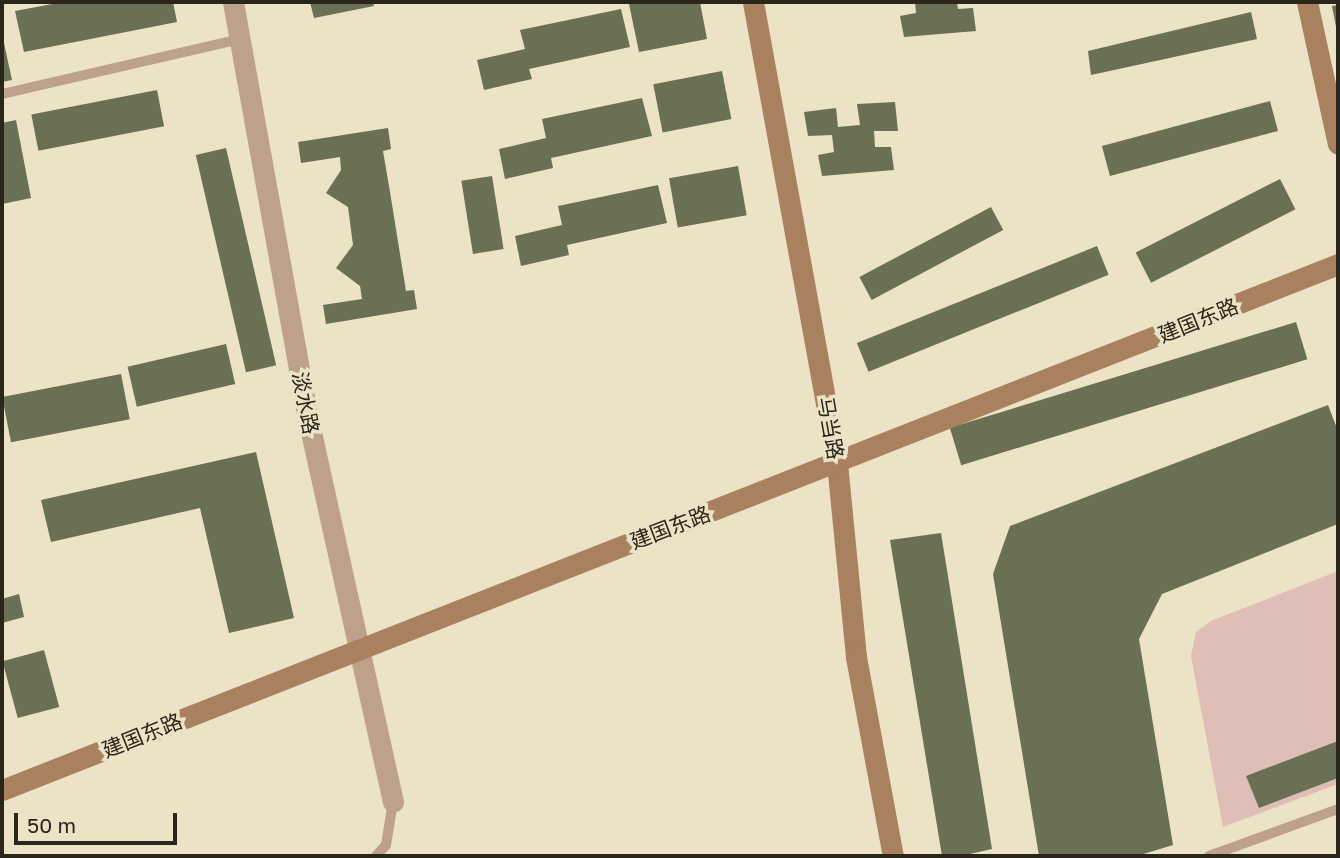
<!DOCTYPE html>
<meta charset="utf-8">
<style>
body{margin:0}
#map{position:relative;width:1340px;height:858px;overflow:hidden;background:#ece2c6;font-family:"Golos Text","Noto Sans SC",sans-serif}
div>[style]{position:absolute}
[style*='--x']{left:calc(var(--x)*1px);top:calc(var(--y)*1px);width:calc(var(--w)*1px);rotate:calc(var(--a)*1deg)}
.green>*{inset:0;background:#debeb6}
.building>*{inset:0;background:#697054;transform-origin:0 0}
.lane>*{height:10px;margin:-5px;padding:0 5px;transform-origin:5px;border-radius:5px;background:#bda18a}
.street>*{height:21px;margin:-10.5px;padding:0 10.5px;transform-origin:10.5px;border-radius:10.5px;background:#bda18a}
.secondary>*{height:21px;margin:-10.5px;padding:0 10.5px;transform-origin:10.5px;border-radius:10.5px;background:#a9815e}
span{translate:-50% -50%;white-space:nowrap;text-align:center;line-height:1.15;-webkit-text-stroke:7px #ece2c6;paint-order:stroke}
.street-label{font-size:21px;color:#2a261b}
.frame{position:absolute;inset:0;border:4px solid #2a261b;pointer-events:none}
.scale{position:absolute;left:14px;top:813px;width:163px;height:32px;box-sizing:border-box;border:4px solid #2a261b;border-top:0;padding-left:9px;font-size:21px;line-height:24px;white-space:nowrap;color:#2a261b;-webkit-text-stroke:5px #ece2c6;paint-order:stroke}
</style>
<div id="map">
<div class="green">
<div style="clip-path:polygon(1338px 571px,1338px 784px,1223px 827px,1191px 656px,1196px 632px,1211px 621px)"></div>
</div>
<div class="building">
<div style="clip-path:polygon(63px 2px,173px 2px,177px 22px,24px 52px,15px 11px)"></div>
<div style="clip-path:polygon(310px 2px,373px 2px,374px 6px,314px 18px)"></div>
<div style="clip-path:polygon(641px 2px,700px 2px,707px 39px,639px 52px,629px 4px)"></div>
<div style="clip-path:polygon(915px 2px,957px 2px,958px 9px,973px 8px,976px 31px,904px 37px,900px 16px,916px 13px)"></div>
<div style="clip-path:polygon(1338px 5px,1338px 32px,1337px 32px,1332px 6px)"></div>
<div style="clip-path:polygon(621px 9px,630px 47px,529px 69px,532px 79px,484px 90px,477px 60px,525px 49px,520px 30px)"></div>
<div style="clip-path:polygon(1251px 12px,1257px 39px,1091px 75px,1088px 51px)"></div>
<div style="clip-path:polygon(2px 34px,12px 80px,2px 82px)"></div>
<div style="left:722px;top:71px;width:49px;height:70px;rotate:79deg"></div>
<div style="left:157px;top:90px;width:37px;height:128px;rotate:79deg"></div>
<div style="clip-path:polygon(642px 98px,652px 136px,551px 158px,553px 168px,505px 179px,499px 149px,546px 138px,542px 119px)"></div>
<div style="left:1270px;top:101px;width:31px;height:174px;rotate:75deg"></div>
<div style="clip-path:polygon(895px 102px,898px 131px,874px 131px,875px 147px,891px 147px,894px 170px,822px 176px,818px 155px,834px 152px,832px 135px,808px 136px,804px 112px,836px 108px,838px 127px,860px 125px,857px 104px)"></div>
<div style="clip-path:polygon(16px 120px,31px 198px,2px 204px,2px 123px)"></div>
<div style="clip-path:polygon(388px 128px,391px 149px,383px 151px,390px 192px,406px 291px,414px 290px,417px 309px,326px 324px,323px 305px,362px 299px,360px 286px,336px 268px,353px 245px,348px 207px,326px 193px,341px 170px,340px 157px,301px 163px,298px 142px)"></div>
<div style="left:226px;top:148px;width:223px;height:31px;rotate:77deg"></div>
<div style="left:738px;top:166px;width:50px;height:70px;rotate:80deg"></div>
<div style="left:492px;top:176px;width:74px;height:31px;rotate:81deg"></div>
<div style="left:1280px;top:179px;width:34px;height:162px;rotate:63deg"></div>
<div style="clip-path:polygon(658px 185px,667px 223px,567px 245px,569px 255px,521px 266px,515px 236px,562px 225px,558px 206px)"></div>
<div style="left:991px;top:207px;width:26px;height:149px;rotate:62deg"></div>
<div style="left:1097px;top:246px;width:31px;height:259px;rotate:68deg"></div>
<div style="left:1296px;top:322px;width:39px;height:362px;rotate:73deg"></div>
<div style="left:226px;top:344px;width:41px;height:101px;rotate:77deg"></div>
<div style="left:121px;top:374px;width:46px;height:121px;rotate:79deg"></div>
<div style="clip-path:polygon(1328px 405px,1338px 431px,1338px 524px,1162px 594px,1139px 639px,1173px 845px,1137px 856px,1039px 856px,993px 574px,1010px 526px)"></div>
<div style="clip-path:polygon(256px 452px,294px 618px,229px 633px,200px 508px,51px 542px,41px 500px)"></div>
<div style="clip-path:polygon(941px 533px,992px 849px,961px 856px,942px 856px,890px 540px)"></div>
<div style="clip-path:polygon(19px 594px,24px 617px,2px 623px,2px 599px)"></div>
<div style="left:44px;top:650px;width:59px;height:43px;rotate:75deg"></div>
<div style="clip-path:polygon(1338px 741px,1338px 778px,1259px 808px,1246px 776px)"></div>
</div>
<div class="lane">
<div style="--x:2;--y:94;--w:244;--a:-13"></div>
<div style="--x:376;--y:856;--w:15;--a:-48"></div>
<div style="--x:386;--y:845;--w:44;--a:-80.8"></div>
<div style="--x:1209;--y:856;--w:137;--a:-20"></div>
</div>
<div class="street">
<div style="--x:233;--y:2;--w:428;--a:79.8"></div>
<div style="--x:309;--y:423;--w:388;--a:77.5"></div>
</div>
<div class="secondary">
<div style="--x:753;--y:2;--w:469;--a:79.7"></div>
<div style="--x:837;--y:463;--w:195;--a:84.4"></div>
<div style="--x:856;--y:657;--w:202;--a:79.5"></div>
<div style="--x:1307;--y:2;--w:145;--a:77.7"></div>
<div style="--x:2;--y:790;--w:1436;--a:-21.49"></div>
</div>
<div class="street-label">
<span style="left:1198px;top:320px;rotate:-22deg">建国东路</span>
<span style="left:306px;top:403px;rotate:79deg">淡水路</span>
<span style="left:831px;top:428px;rotate:80deg">马当路</span>
<span style="left:670px;top:527px;rotate:-21deg">建国东路</span>
<span style="left:142px;top:735px;rotate:-22deg">建国东路</span>
</div>
<div class="frame"></div>
<div class="scale">50 m</div>
</div>
